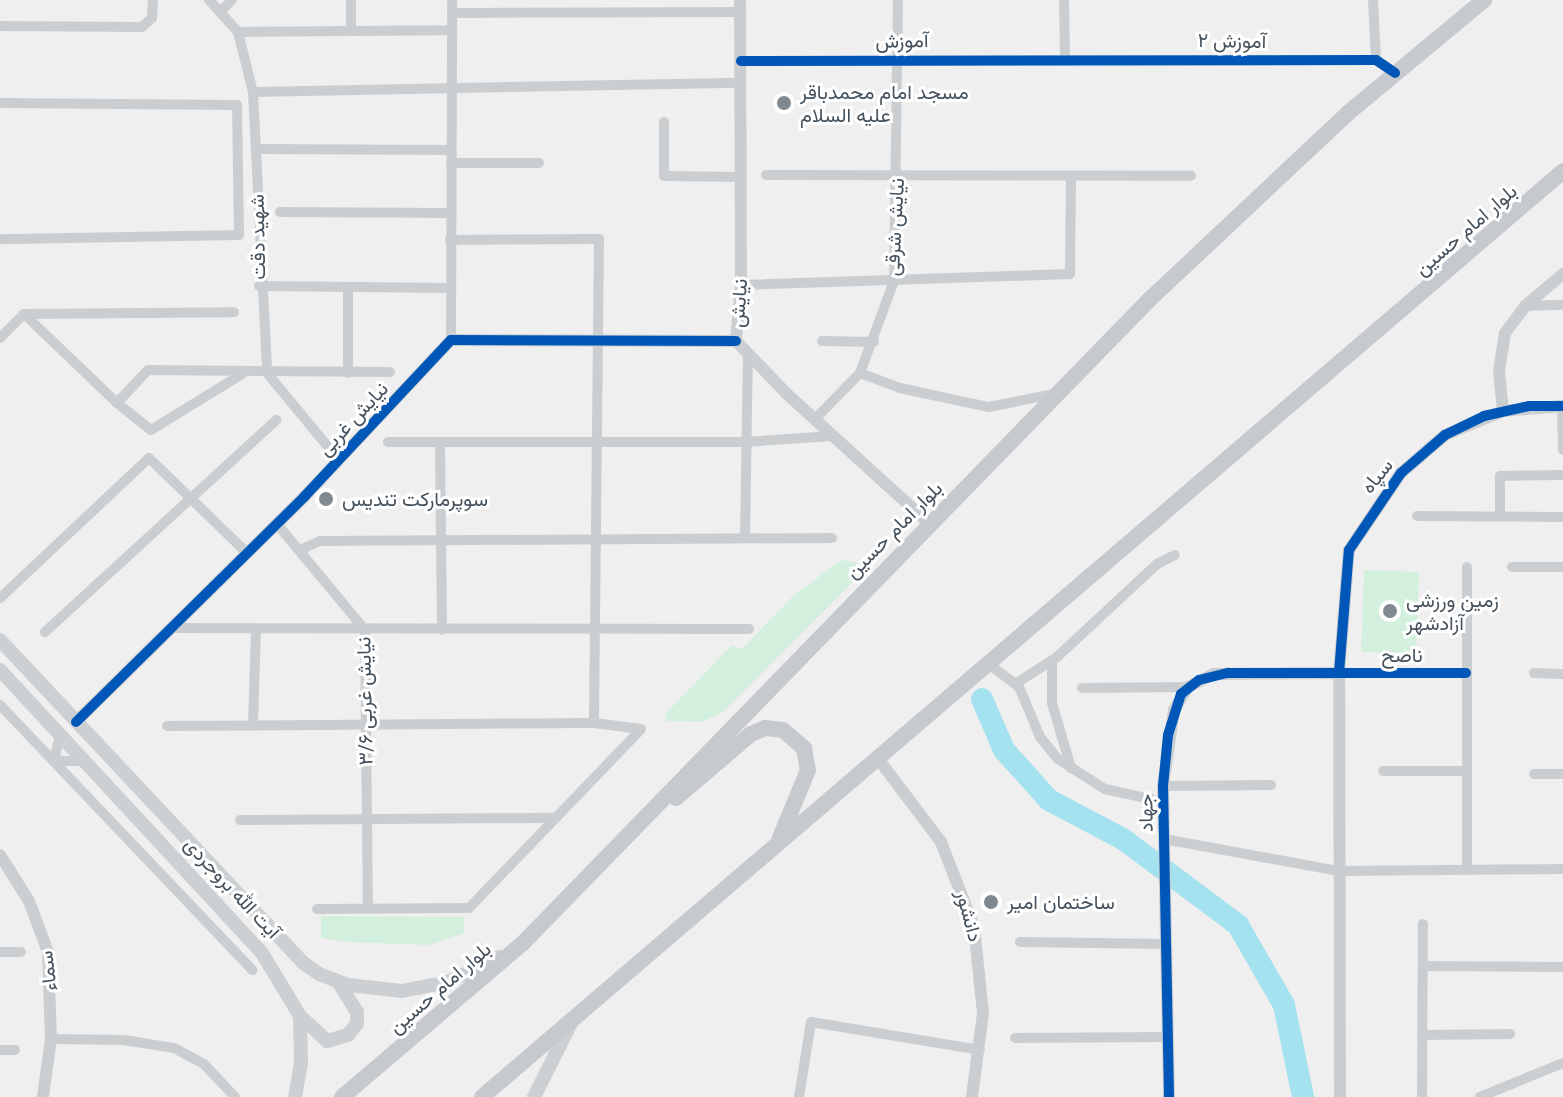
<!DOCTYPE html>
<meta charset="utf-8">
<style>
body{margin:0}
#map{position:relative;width:1563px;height:1097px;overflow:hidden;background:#f0efef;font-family:Roboto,Vazirmatn,sans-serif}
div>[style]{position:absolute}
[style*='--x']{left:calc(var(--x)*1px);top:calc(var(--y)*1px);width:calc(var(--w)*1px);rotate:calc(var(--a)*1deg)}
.green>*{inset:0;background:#d2f0dd;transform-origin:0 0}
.river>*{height:22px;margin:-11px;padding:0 11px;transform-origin:11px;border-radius:11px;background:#a5e2f0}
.minor>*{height:10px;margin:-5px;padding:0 5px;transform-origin:5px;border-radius:5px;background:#cbced0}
.tertiary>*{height:12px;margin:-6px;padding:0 6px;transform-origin:6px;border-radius:6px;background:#cbced0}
.secondary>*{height:14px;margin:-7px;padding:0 7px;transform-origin:7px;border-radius:7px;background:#ccd0d2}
.primary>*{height:16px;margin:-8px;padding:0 8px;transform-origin:8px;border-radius:8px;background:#c6cace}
.cycleway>*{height:10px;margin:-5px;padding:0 5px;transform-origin:5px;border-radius:5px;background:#0057b8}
.dots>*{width:22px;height:22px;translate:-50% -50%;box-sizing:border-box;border:4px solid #fff;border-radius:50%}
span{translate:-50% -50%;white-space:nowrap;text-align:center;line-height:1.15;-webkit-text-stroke:6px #fff;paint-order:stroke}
.street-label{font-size:20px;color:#45525d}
.poi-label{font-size:20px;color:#45525d}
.left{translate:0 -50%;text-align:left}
</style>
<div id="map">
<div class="green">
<div style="clip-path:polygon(841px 560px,870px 565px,722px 713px,701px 722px,667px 721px,665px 714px,732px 645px,742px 649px,793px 596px)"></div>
<div style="left:1364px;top:570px;width:55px;height:82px;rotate:2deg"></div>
<div style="clip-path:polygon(321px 916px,464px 917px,464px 933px,428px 945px,347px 942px,321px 938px)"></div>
</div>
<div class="river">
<div style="--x:982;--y:699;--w:56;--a:66.7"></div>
<div style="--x:1004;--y:750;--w:67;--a:48"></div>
<div style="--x:1049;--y:800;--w:84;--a:27.8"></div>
<div style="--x:1123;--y:839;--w:144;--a:36.8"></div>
<div style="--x:1238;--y:925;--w:92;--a:60.1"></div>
<div style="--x:1284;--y:1005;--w:94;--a:78.3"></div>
</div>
<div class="minor">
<div style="--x:209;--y:0;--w:43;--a:47.8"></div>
<div style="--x:238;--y:32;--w:62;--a:76"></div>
<div style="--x:253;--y:92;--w:281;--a:87.1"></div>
<div style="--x:267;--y:373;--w:113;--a:50.4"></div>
<div style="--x:351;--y:0;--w:31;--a:90"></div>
<div style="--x:1064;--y:0;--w:57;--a:89"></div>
<div style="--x:1373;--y:0;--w:60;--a:87.1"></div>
<div style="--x:220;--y:12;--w:17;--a:-45"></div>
<div style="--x:452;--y:13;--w:288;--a:-0.2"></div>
<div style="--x:0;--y:26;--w:142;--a:0.4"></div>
<div style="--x:142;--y:27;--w:13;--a:-42"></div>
<div style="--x:152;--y:18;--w:18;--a:-87"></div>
<div style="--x:238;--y:32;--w:214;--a:-0.5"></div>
<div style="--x:741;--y:61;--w:635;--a:-0.09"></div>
<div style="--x:1376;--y:60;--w:23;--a:34"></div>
<div style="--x:253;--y:92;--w:488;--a:-1.1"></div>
<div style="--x:0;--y:103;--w:237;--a:0.5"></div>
<div style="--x:237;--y:105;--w:130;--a:89.1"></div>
<div style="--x:239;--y:235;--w:239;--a:179"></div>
<div style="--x:664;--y:122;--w:54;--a:90"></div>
<div style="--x:664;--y:176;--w:77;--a:0.7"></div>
<div style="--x:257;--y:149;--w:194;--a:0.3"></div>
<div style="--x:451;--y:163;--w:88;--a:0"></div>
<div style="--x:766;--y:175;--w:425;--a:0.1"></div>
<div style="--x:280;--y:212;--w:170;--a:0.3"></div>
<div style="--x:450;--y:240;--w:149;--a:-0.4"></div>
<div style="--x:599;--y:239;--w:484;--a:90.6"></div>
<div style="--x:741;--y:285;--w:329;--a:-1.9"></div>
<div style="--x:1070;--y:274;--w:97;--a:-89.4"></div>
<div style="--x:259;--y:286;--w:190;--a:0.6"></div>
<div style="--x:348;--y:287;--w:86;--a:90"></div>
<div style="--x:1525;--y:306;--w:38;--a:-2"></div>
<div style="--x:24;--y:314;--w:129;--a:43.7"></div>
<div style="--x:117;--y:403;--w:45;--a:-46.8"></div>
<div style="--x:148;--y:370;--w:242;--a:0.5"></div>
<div style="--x:0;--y:338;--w:34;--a:-45"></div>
<div style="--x:24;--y:314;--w:210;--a:-0.5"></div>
<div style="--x:451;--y:340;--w:340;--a:-89.8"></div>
<div style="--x:822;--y:341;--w:52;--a:1.1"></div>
<div style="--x:860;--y:373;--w:43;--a:20.6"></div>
<div style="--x:900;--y:388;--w:91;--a:12.1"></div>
<div style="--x:989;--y:407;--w:70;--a:-11.5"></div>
<div style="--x:117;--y:403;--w:43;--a:38.5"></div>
<div style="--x:151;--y:430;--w:107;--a:-31.6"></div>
<div style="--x:1562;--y:406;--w:44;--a:88.7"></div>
<div style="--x:815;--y:419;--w:64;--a:-45.6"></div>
<div style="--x:860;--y:373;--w:98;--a:-69.7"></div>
<div style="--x:894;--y:281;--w:281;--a:-89.2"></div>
<div style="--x:388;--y:442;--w:357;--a:0"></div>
<div style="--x:745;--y:442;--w:88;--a:-3.9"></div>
<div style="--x:440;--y:442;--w:188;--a:89.4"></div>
<div style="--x:1417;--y:516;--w:146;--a:0.4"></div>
<div style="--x:1500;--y:516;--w:40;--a:-90"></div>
<div style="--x:1500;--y:476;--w:63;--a:-0.9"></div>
<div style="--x:277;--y:524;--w:138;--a:50.3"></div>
<div style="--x:365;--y:630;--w:279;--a:89.4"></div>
<div style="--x:745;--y:538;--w:185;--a:-89.1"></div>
<div style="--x:302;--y:549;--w:20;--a:-24"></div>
<div style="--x:320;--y:541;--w:512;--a:-0.34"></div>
<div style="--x:1512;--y:567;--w:51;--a:0"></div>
<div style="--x:0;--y:598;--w:204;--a:-43.2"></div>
<div style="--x:149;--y:458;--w:136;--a:44.1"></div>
<div style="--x:172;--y:628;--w:577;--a:0.1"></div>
<div style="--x:45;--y:632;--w:314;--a:-42.5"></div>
<div style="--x:1052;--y:660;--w:43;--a:90"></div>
<div style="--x:1052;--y:703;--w:68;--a:73.7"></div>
<div style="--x:990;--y:665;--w:36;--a:37"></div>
<div style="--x:1019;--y:687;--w:54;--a:67.2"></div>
<div style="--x:1040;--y:737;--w:28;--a:51"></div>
<div style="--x:1058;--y:759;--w:56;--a:32.6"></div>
<div style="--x:1105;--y:789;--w:60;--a:12.4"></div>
<div style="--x:1339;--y:673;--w:127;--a:0"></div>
<div style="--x:1534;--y:673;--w:29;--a:2"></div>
<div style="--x:1015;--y:684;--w:50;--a:-32.7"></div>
<div style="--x:1057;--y:657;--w:137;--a:-42.9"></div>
<div style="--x:1157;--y:564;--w:20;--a:-27"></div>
<div style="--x:1082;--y:688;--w:106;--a:-0.5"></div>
<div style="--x:0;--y:705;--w:366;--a:46.4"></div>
<div style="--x:253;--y:725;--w:96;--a:-88.2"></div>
<div style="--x:167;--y:726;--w:427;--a:-0.4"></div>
<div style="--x:594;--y:723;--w:47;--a:7.3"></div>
<div style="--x:60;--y:735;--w:27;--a:103"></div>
<div style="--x:54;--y:761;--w:30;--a:0"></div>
<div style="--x:1383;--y:771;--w:83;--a:0"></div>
<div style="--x:1534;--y:774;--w:29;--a:0"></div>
<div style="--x:1163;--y:786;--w:108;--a:-0.5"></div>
<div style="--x:240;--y:820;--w:316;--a:-0.4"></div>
<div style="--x:1164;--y:839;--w:178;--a:10.4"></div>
<div style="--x:1339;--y:871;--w:224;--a:-0.5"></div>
<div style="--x:1467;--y:870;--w:303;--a:-90"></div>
<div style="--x:317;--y:909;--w:152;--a:-0.4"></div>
<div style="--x:469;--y:908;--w:248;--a:-46.1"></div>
<div style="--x:1020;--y:942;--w:146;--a:0.8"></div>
<div style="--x:0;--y:952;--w:21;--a:0"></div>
<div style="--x:1423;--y:966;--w:140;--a:0.4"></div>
<div style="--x:1422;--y:1035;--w:88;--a:-0.7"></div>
<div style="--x:1015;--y:1038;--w:153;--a:-0.4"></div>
<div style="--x:51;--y:1039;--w:73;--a:0.8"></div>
<div style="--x:124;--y:1040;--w:51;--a:9.1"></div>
<div style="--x:174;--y:1048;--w:34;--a:28"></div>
<div style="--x:204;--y:1064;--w:45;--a:46.8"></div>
<div style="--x:0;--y:1050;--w:15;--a:0"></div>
<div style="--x:799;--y:1097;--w:76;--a:-80.9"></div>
<div style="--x:811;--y:1022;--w:171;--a:9.4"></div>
<div style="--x:1422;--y:1097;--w:173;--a:-89.7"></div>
<div style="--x:1480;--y:1097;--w:90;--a:-22.3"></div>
</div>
<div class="tertiary">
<div style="--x:740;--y:0;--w:285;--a:89.8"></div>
<div style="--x:741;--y:285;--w:56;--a:95.1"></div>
<div style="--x:736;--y:341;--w:74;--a:46.1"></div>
<div style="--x:787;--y:394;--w:192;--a:42.3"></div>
<div style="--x:1503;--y:411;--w:40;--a:-95.7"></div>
<div style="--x:1499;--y:371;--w:38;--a:-81"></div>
<div style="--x:1505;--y:333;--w:34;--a:-53"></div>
<div style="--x:1525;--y:306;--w:50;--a:-40.1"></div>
<div style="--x:76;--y:722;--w:320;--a:-44.6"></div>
<div style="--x:304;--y:497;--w:215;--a:-46.9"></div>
<div style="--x:451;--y:340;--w:285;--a:0.2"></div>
<div style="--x:879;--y:760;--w:103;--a:52.9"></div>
<div style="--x:941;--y:842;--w:91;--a:68.8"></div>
<div style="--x:974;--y:927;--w:86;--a:84"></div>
<div style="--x:983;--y:1013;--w:85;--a:97.5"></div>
<div style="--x:0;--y:855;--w:54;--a:57.8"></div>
<div style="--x:29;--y:901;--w:54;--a:69.6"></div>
<div style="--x:48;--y:952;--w:87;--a:88"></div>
<div style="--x:51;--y:1039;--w:59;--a:97.9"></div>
<div style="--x:1169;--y:1097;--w:311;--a:-91.1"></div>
<div style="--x:1163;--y:786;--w:77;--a:-81.8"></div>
<div style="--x:1174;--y:710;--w:27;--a:-59"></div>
<div style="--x:1188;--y:687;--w:28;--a:-27"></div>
<div style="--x:1213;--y:674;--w:126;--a:-0.5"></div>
<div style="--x:1340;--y:1097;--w:424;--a:-90.1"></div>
<div style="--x:1339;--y:673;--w:123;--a:-85.4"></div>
<div style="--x:1349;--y:550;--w:93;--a:-56"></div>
<div style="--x:1401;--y:473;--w:58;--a:-40.8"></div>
<div style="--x:1445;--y:435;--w:63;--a:-22.5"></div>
<div style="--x:1503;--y:411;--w:60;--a:-4.8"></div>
</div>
<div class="secondary">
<div style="--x:0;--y:640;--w:441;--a:46.8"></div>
<div style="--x:302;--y:962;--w:21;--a:35"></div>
<div style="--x:319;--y:974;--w:31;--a:21"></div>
<div style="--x:348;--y:985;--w:54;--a:6.3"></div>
<div style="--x:402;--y:991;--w:47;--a:-11.1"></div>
<div style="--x:448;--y:982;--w:57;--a:-26.1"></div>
<div style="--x:0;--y:670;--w:386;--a:47.2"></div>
<div style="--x:262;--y:953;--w:74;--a:58.9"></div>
<div style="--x:300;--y:1016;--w:47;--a:88.8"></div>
<div style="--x:301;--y:1063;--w:35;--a:100"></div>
<div style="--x:300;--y:1016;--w:37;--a:43"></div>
<div style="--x:327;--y:1041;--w:22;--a:-16"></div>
<div style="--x:348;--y:1035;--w:14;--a:-51"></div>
<div style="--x:357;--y:1024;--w:12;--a:-90"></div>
<div style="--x:357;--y:1012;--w:36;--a:-122"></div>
<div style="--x:534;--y:1097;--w:83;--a:-63.4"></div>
</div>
<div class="primary">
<div style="--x:676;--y:798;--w:99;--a:-40.5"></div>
<div style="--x:751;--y:734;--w:15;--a:-23"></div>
<div style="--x:765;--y:728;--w:18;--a:6"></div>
<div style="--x:783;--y:730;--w:28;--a:41"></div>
<div style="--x:804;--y:748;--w:22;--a:80"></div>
<div style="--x:808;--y:770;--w:74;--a:112.4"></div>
<div style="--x:342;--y:1097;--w:238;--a:-40.4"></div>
<div style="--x:523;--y:943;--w:899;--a:-45.77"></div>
<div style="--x:1150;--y:299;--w:272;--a:-43.2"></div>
<div style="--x:1348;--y:113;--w:177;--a:-39.7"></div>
<div style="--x:482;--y:1097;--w:1423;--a:-40.58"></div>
</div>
<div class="cycleway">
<div style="--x:741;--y:61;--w:635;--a:-0.09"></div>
<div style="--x:1376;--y:60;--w:23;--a:34"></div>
<div style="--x:1339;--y:673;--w:123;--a:-85.4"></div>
<div style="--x:1349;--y:550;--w:93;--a:-56"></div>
<div style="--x:1401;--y:473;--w:58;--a:-40.8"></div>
<div style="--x:1445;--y:435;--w:43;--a:-26"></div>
<div style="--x:1484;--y:416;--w:46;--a:-12.5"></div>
<div style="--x:1529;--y:406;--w:34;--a:0"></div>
<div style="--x:76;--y:722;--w:320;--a:-44.6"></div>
<div style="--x:304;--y:497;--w:215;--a:-46.9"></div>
<div style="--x:451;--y:340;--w:285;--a:0.2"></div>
<div style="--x:1169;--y:1097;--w:311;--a:-91.1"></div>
<div style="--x:1163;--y:786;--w:51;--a:-84.4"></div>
<div style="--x:1168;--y:735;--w:43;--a:-72.4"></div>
<div style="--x:1181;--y:694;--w:23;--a:-38"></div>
<div style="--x:1199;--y:680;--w:30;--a:-14"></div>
<div style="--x:1228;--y:673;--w:238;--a:0"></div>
</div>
<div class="dots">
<div style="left:784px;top:103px;background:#818990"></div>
<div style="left:326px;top:499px;background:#818990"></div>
<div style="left:1390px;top:611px;background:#818990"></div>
<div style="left:991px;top:902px;background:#818990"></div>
</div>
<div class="street-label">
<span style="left:902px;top:41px;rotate:-1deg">آموزش</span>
<span style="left:1232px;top:41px;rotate:1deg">آموزش ۲</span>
<span style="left:895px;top:227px;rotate:-87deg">نیایش شرقی</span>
<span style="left:1466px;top:230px;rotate:-41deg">بلوار امام حسین</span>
<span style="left:258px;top:237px;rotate:-91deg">شهید دقت</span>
<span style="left:739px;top:303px;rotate:-86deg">نیایش</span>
<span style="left:353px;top:419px;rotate:-47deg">نیایش غربی</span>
<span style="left:1377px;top:476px;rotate:-51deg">سپاه</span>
<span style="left:894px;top:530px;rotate:-45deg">بلوار امام حسین</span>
<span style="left:1402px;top:655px">ناصح</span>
<span style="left:365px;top:701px;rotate:-91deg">نیایش غربی ۳/۶</span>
<span style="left:1146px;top:813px;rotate:-91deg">جهاد</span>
<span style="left:232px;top:888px;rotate:47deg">آیت الله بروجردی</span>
<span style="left:969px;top:916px;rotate:75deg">دانشور</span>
<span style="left:48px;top:971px;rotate:-97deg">سماء</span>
<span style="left:440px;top:988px;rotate:-41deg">بلوار امام حسین</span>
</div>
<div class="poi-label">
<span class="left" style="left:800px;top:104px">مسجد امام محمدباقر<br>علیه السلام</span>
<span class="left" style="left:342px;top:499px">سوپرمارکت تندیس</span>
<span class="left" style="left:1406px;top:612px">زمین ورزشی<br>آزادشهر</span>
<span class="left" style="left:1007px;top:902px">ساختمان امیر</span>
</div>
</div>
